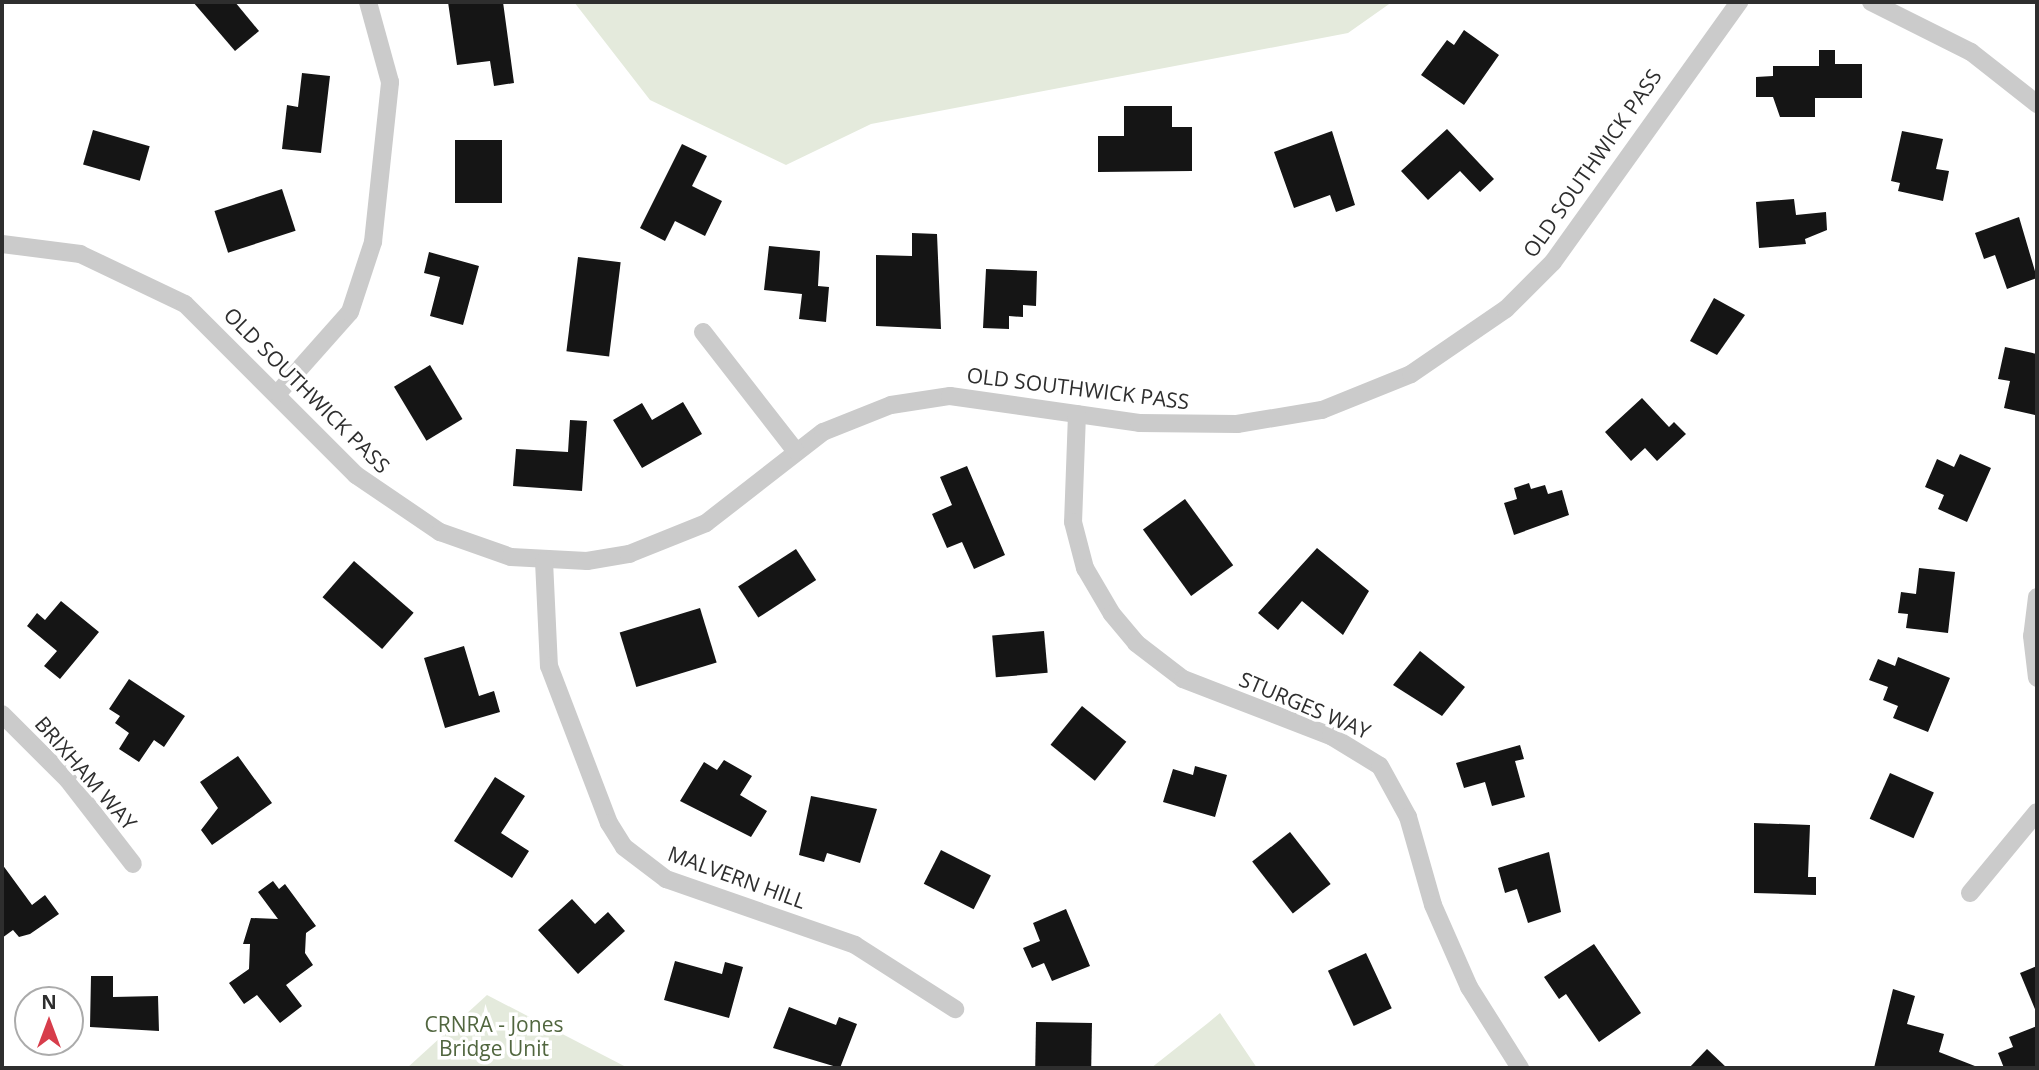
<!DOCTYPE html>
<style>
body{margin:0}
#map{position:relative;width:2039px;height:1070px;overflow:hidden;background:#fff;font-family:"Open Sans",sans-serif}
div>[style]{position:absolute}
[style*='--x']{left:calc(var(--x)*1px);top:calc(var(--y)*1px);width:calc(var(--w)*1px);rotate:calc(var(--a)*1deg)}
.green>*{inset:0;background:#e4eadc}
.building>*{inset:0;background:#151515;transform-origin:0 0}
.minor>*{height:18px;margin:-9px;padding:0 9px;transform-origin:9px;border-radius:9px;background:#cbcbcb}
span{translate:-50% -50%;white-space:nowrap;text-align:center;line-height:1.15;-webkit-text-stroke:7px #fff;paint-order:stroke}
.street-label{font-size:21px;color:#2e2e2e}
.park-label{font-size:21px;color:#51663f}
.frame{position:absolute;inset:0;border:4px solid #2e2e2e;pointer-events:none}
.north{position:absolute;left:14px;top:986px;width:70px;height:70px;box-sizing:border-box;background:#fff;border:2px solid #ababab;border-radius:50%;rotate:0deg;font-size:19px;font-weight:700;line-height:28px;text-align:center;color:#2e2e2e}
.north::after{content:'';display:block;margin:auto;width:24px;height:32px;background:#d73d4b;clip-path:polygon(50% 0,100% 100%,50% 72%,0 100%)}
</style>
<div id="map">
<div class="green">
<div style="clip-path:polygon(574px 2px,1392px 2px,1348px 33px,871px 124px,786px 165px,650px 100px)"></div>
<div style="clip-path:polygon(487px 995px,628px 1068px,407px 1068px)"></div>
<div style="clip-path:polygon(1220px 1013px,1257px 1068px,1151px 1068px,1208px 1023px)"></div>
</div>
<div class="building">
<div style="clip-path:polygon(193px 2px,235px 2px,259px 31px,235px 51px)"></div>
<div style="clip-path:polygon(448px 2px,503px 2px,514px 83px,494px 86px,490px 61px,457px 65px)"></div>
<div style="clip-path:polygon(1464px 30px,1499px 55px,1464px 105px,1421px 75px,1447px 40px,1454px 45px)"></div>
<div style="clip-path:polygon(1819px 50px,1835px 50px,1835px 64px,1862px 64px,1862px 98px,1815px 98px,1815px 117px,1780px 117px,1773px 97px,1756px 97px,1756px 77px,1773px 76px,1773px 66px,1819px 66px)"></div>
<div style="clip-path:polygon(302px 73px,330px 76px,321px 153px,282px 149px,287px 105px,298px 107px)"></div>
<div style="clip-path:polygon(1124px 106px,1172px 106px,1172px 127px,1192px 127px,1192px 171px,1098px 172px,1098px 136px,1124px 136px)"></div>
<div style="clip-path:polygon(1447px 129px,1494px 179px,1480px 192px,1460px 171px,1428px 200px,1401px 171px)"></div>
<div style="left:93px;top:130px;width:59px;height:36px;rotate:16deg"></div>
<div style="clip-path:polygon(1332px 131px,1355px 205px,1336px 212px,1330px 195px,1294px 208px,1274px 152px)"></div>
<div style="clip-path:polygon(1902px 131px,1943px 139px,1936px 169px,1949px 171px,1943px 201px,1898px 191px,1900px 183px,1891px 181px)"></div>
<div style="left:455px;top:140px;width:47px;height:63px"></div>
<div style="clip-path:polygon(682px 144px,707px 156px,692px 186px,722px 201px,705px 236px,675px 221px,665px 241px,640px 228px)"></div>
<div style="left:282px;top:189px;width:44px;height:71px;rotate:72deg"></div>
<div style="clip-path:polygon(1794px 199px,1796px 215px,1826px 212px,1827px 230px,1805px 239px,1806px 244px,1759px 248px,1756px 202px)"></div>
<div style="clip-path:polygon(2019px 217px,2037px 278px,2007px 289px,1995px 255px,1984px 259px,1975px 233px)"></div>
<div style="clip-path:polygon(912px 233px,937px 234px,941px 329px,876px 326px,876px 255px,912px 256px)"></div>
<div style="clip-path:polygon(769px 246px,820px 251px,818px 286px,829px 287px,826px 322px,799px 319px,802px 294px,764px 290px)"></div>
<div style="clip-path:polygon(429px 252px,479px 266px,463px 325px,430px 316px,440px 277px,424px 273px)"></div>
<div style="left:578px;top:257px;width:43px;height:95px;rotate:7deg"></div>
<div style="clip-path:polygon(986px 269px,1037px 271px,1036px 306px,1023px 305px,1023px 317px,1009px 316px,1009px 329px,983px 328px)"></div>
<div style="clip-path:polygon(1714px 298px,1745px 315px,1717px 355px,1690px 341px)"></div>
<div style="clip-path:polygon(2005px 347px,2037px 354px,2035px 415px,2004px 408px,2010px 381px,1998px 379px)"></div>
<div style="left:430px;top:365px;width:63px;height:42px;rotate:59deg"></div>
<div style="clip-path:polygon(1642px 398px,1669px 427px,1674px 422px,1686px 434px,1657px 461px,1645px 448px,1631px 461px,1605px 432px)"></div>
<div style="clip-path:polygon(683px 402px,702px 434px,642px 468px,613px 420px,642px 403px,652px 420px)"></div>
<div style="clip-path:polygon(570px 420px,587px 421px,582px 491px,513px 486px,516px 449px,568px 452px)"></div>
<div style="clip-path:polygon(1960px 454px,1991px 468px,1967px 522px,1938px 509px,1944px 495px,1925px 487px,1937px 459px,1954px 467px)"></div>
<div style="clip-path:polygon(967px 466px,1005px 555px,974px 569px,962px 542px,947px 548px,932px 514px,952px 505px,940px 477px)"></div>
<div style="clip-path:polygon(1529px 483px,1531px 489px,1545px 485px,1548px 494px,1562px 490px,1569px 515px,1514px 535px,1504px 503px,1517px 499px,1514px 488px)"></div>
<div style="left:1185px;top:499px;width:82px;height:52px;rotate:54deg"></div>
<div style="clip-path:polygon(1317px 548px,1369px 591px,1343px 635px,1302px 601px,1278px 630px,1258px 613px)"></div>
<div style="left:796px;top:549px;width:37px;height:69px;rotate:57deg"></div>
<div style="left:354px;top:561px;width:79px;height:48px;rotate:41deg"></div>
<div style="clip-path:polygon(1919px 568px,1955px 572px,1948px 633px,1906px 628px,1908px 614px,1898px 613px,1901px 592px,1916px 594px)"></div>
<div style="clip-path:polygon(61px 601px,99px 632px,60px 679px,44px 666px,57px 651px,27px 626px,37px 613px,45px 620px)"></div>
<div style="left:700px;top:608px;width:57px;height:84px;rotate:73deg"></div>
<div style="left:1044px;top:631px;width:42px;height:52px;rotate:85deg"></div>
<div style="clip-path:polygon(464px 646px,479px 696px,494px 691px,500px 712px,445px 728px,424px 658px)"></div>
<div style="clip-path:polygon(1420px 651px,1465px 687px,1442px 716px,1393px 685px)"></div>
<div style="clip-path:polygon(1898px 657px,1950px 678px,1928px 732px,1893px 718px,1898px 706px,1883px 700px,1888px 687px,1869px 680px,1878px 659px,1895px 666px)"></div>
<div style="clip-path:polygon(129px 679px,185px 716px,164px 747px,154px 740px,139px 762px,119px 749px,129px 733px,115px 723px,120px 716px,109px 709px)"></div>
<div style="left:1082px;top:706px;width:57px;height:50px;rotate:39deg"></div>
<div style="clip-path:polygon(1520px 745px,1524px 759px,1515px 761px,1525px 797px,1492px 806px,1485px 782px,1464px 788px,1456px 763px)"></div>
<div style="clip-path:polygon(238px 756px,272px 803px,212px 845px,201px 830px,218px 808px,200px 782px)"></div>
<div style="clip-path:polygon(724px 760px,752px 776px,740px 795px,767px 811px,751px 837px,680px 801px,704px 762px,717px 770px)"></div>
<div style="clip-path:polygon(1195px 766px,1227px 775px,1215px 817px,1163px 802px,1173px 769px,1193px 775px)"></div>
<div style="left:1890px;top:773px;width:48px;height:50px;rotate:24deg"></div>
<div style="clip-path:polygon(495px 777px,525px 796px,501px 833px,529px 851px,512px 878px,454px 841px)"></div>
<div style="clip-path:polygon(811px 796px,877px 809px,860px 863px,827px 853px,824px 862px,799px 855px)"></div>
<div style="clip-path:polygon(1754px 823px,1810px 825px,1808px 877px,1816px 877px,1816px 895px,1754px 893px)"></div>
<div style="left:1290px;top:832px;width:66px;height:48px;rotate:52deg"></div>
<div style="left:941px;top:850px;width:56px;height:38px;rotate:27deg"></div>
<div style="clip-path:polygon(1549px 852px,1561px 912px,1528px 923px,1517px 889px,1505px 893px,1498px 868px)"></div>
<div style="clip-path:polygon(2px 864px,32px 905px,45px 895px,59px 914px,30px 934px,19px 937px,13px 930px,2px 938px)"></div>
<div style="clip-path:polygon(273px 881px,279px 889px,285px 884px,316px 926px,306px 933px,305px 953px,313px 965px,286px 985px,302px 1006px,280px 1023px,257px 995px,244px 1004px,229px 983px,249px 969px,250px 944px,243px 944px,251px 918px,278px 919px,258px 892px)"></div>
<div style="clip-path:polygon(572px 899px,595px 924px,608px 912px,625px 931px,578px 974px,538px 930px)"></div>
<div style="clip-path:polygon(1066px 909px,1090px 966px,1052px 981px,1044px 963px,1032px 968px,1023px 948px,1040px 941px,1033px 923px)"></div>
<div style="clip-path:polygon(1594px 944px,1641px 1013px,1599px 1042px,1566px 994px,1559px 999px,1544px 977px)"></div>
<div style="left:1366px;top:953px;width:61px;height:42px;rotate:65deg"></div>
<div style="clip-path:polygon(675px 961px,722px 974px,725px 962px,743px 967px,729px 1018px,664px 1000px)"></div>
<div style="clip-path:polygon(2037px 966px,2037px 1014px,2020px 973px)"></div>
<div style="clip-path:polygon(91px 976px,113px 976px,113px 997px,158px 996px,159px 1031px,90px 1027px)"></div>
<div style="clip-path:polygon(1893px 989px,1915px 996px,1907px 1024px,1944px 1034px,1939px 1052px,1980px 1068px,1874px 1068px)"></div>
<div style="clip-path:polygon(789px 1007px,836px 1025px,839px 1017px,857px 1024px,840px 1068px,773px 1048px)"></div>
<div style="left:1036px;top:1022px;width:56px;height:46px;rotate:1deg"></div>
<div style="clip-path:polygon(2037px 1026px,2037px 1068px,2004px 1068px,1998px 1053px,2013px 1047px,2009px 1037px)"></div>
<div style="clip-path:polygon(1707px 1049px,1727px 1068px,1689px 1068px)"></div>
</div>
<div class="minor">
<div style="--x:1871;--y:2;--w:112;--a:26.6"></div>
<div style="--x:1971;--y:52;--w:84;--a:38.2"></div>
<div style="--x:2;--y:244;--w:79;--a:7.3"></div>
<div style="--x:80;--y:254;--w:116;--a:25.5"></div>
<div style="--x:185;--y:304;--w:242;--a:45"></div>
<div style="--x:356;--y:475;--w:102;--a:34.2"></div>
<div style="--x:440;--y:532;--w:75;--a:19.4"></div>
<div style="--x:511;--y:557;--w:76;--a:3"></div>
<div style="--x:587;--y:561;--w:43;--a:-9.5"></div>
<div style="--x:629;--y:554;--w:83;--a:-21.9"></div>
<div style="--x:706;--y:523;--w:148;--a:-37.9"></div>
<div style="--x:823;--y:432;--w:73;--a:-21.7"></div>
<div style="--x:891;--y:405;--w:60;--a:-8.7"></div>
<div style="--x:950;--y:396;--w:191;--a:8.1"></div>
<div style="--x:1139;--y:423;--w:98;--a:0.6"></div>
<div style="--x:1237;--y:424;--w:86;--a:-9.4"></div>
<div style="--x:1322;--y:410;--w:96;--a:-22"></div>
<div style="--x:1411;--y:374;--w:115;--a:-34.4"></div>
<div style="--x:1506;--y:309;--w:66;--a:-45"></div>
<div style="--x:1553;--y:262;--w:320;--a:-54.4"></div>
<div style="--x:703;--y:332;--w:150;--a:52.1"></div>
<div style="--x:278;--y:393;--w:108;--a:-48.4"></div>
<div style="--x:350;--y:312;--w:74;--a:-71.8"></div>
<div style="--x:373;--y:242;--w:161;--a:-83.9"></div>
<div style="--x:390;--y:82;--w:83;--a:-105.4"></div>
<div style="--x:1077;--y:414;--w:108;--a:92.1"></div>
<div style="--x:1073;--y:522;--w:48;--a:75.4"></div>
<div style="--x:1085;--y:568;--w:53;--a:59.6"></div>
<div style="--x:1112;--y:614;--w:38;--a:50"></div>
<div style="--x:1136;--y:643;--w:59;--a:37.5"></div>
<div style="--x:1183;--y:679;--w:159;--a:21.1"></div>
<div style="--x:1331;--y:736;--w:57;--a:31.5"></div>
<div style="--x:1380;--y:766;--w:58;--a:61.2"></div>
<div style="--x:1408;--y:817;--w:91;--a:74.1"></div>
<div style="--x:1433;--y:905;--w:90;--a:66.3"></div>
<div style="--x:1469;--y:987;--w:96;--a:57.8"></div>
<div style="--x:544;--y:561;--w:105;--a:87.3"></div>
<div style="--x:549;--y:666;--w:168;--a:69.1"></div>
<div style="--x:609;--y:823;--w:28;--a:58"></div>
<div style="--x:624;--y:847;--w:53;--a:37.3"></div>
<div style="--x:666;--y:879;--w:200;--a:19.2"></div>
<div style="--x:855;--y:945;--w:119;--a:32.6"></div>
<div style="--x:2037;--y:597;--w:39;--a:97"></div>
<div style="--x:2032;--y:636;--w:42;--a:83.2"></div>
<div style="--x:2;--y:714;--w:93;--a:45"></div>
<div style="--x:68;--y:780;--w:106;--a:52.3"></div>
<div style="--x:1970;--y:893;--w:105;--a:-50.4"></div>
</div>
<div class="street-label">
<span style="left:1592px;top:163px;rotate:-55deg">OLD SOUTHWICK PASS</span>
<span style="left:1078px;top:388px;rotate:7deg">OLD SOUTHWICK PASS</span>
<span style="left:307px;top:390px;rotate:45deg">OLD SOUTHWICK PASS</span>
<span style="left:1305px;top:705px;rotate:23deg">STURGES WAY</span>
<span style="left:86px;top:773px;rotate:49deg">BRIXHAM WAY</span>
<span style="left:737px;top:877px;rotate:20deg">MALVERN HILL</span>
</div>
<div class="park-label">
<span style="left:494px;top:1036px">CRNRA - Jones<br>Bridge Unit</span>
</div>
<div class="frame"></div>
<div class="north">N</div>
</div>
